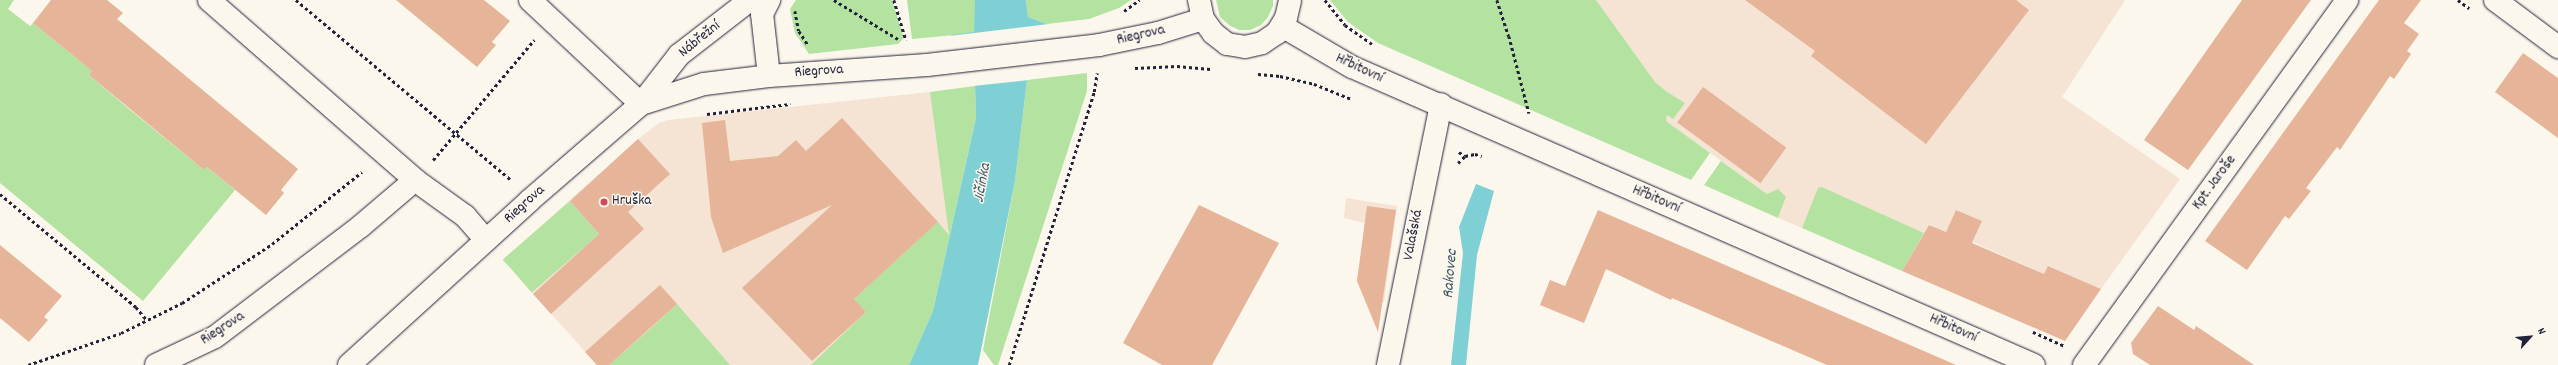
<!DOCTYPE html>
<meta charset="utf-8">
<style>
body{margin:0}
#map{position:relative;width:2558px;height:365px;overflow:hidden;background:#fbf7ec;font-family:Dekko,sans-serif}
div>[style]{position:absolute}
[style*='--x']{left:calc(var(--x)*1px);top:calc(var(--y)*1px);width:calc(var(--w)*1px);rotate:calc(var(--a)*1deg)}
.built>*{inset:0;background:#f5e3d3}
.green>*{inset:0;background:#b4e2a1;transform-origin:0 0}
.water>*{inset:0;background:#7ed0d5}
.pier>*{inset:0;background:#fbf7ec}
.building>*{inset:0;background:#e6b498;transform-origin:0 0}
.path>*{height:2.5px;margin-top:-1.25px;transform-origin:0;background:repeating-linear-gradient(90deg,#22223b 0 3px,transparent 0 6px)}
.roads{filter:drop-shadow(0 0 1px #22223b) drop-shadow(0 0 1px #22223b)}
.minor>*{height:22px;margin:-11px;padding:0 11px;transform-origin:11px;border-radius:11px;background:#fbf7ec}
.dots>*{width:11px;height:11px;translate:-50% -50%;box-sizing:border-box;border:2px solid #fbf7ec;border-radius:50%}
span{translate:-50% -50%;white-space:nowrap;text-align:center;line-height:1.15;-webkit-text-stroke:3px #fbf7ec;paint-order:stroke}
.street-label{font-size:15px;color:#22223b}
.poi-label{font-size:15px;color:#22223b}
.left{translate:0 -50%;text-align:left}
.water-label{font-size:16px;color:#3e5669;font-style:italic}
.north{position:absolute;left:2510px;top:317px;width:40px;height:40px;-webkit-text-stroke:3px #fbf7ec;paint-order:stroke;rotate:63deg;font-size:11px;font-weight:700;line-height:16px;text-align:center;color:#22223b}
.north::after{content:'';display:block;margin:auto;width:14px;height:18px;background:#22223b;clip-path:polygon(50% 0,100% 100%,50% 72%,0 100%)}
</style>
<div id="map">
<div class="built">
<div style="clip-path:polygon(1596px 0,2125px 0,2062px 97px,2180px 179px,2101px 289px,2049px 266px,2044px 274px,1973px 242px,1982px 221px,1956px 210px,1946px 232px,1929px 225px,1924px 233px,1822px 187px,1818px 189px,1802px 228px,1778px 218px,1786px 197px,1767px 194px,1666px 121px,1667px 115px,1685px 103px,1666px 91px,1655px 82px)"></div>
<div style="clip-path:polygon(930px 92px,949px 235px,909px 365px,597px 365px,503px 260px,638px 139px,659px 123px,668px 120px)"></div>
<div style="clip-path:polygon(1346px 198px,1397px 206px,1384px 302px,1365px 299px,1357px 281px,1365px 223px,1344px 218px)"></div>
</div>
<div class="green">
<div style="clip-path:polygon(0 0,14px 0,8px 9px,30px 26px,33px 23px,92px 71px,89px 75px,129px 109px,204px 170px,207px 167px,235px 190px,143px 301px,0 183px)"></div>
<div style="clip-path:polygon(796px 0,892px 0,904px 38px,898px 44px,809px 54px,795px 33px,790px 9px)"></div>
<div style="clip-path:polygon(907px 0,975px 0,975px 33px,912px 39px)"></div>
<div style="clip-path:polygon(1026px 0,1131px 0,1119px 8px,1089px 19px,1047px 24px,1028px 17px)"></div>
<div style="clip-path:polygon(1216px 0,1273px 0,1273px 6px,1268px 17px,1261px 25px,1250px 30px,1239px 30px,1229px 25px,1220px 17px)"></div>
<div style="clip-path:polygon(1330px 0,1596px 0,1655px 82px,1666px 91px,1685px 103px,1673px 119px,1667px 115px,1666px 121px,1710px 153px,1691px 180px,1378px 43px,1348px 22px)"></div>
<div style="clip-path:polygon(1087px 73px,1087px 91px,998px 365px,994px 365px,983px 350px,1015px 181px,1027px 80px)"></div>
<div style="clip-path:polygon(975px 86px,976px 118px,933px 311px,909px 365px,811px 365px,866px 312px,854px 299px,938px 222px,949px 235px,930px 92px)"></div>
<div style="clip-path:polygon(1721px 161px,1767px 194px,1778px 189px,1786px 197px,1778px 218px,1704px 185px)"></div>
<div style="clip-path:polygon(1822px 187px,1924px 233px,1902px 271px,1802px 228px,1818px 188px)"></div>
<div style="left:570px;top:201px;width:44px;height:89px;rotate:49deg"></div>
<div style="clip-path:polygon(677px 304px,730px 365px,609px 365px,649px 330px)"></div>
</div>
<div class="water">
<div style="clip-path:polygon(975px 0,1026px 0,1028px 17px,1047px 24px,1027px 80px,1015px 181px,978px 365px,909px 365px,933px 311px,976px 118px,975px 86px,951px 35px,974px 32px)"></div>
<div style="clip-path:polygon(1476px 184px,1494px 191px,1477px 255px,1466px 365px,1451px 365px,1463px 253px,1459px 227px)"></div>
</div>
<div class="pier">
<div style="clip-path:polygon(1049px 24px,1029px 80px,973px 86px,949px 36px)"></div>
</div>
<div class="building">
<div style="clip-path:polygon(51px 0,107px 0,123px 13px,117px 19px,298px 169px,281px 190px,284px 193px,266px 215px,207px 167px,204px 170px,147px 123px,89px 75px,92px 71px,33px 23px)"></div>
<div style="clip-path:polygon(396px 0,484px 0,510px 21px,492px 42px,496px 45px,477px 67px)"></div>
<div style="clip-path:polygon(1745px 0,2016px 0,2029px 10px,1926px 144px,1811px 56px,1815px 51px)"></div>
<div style="clip-path:polygon(2242px 0,2311px 0,2188px 170px,2144px 140px)"></div>
<div style="clip-path:polygon(2379px 0,2421px 0,2404px 23px,2419px 34px,2407px 51px,2411px 54px,2394px 79px,2390px 76px,2340px 150px,2337px 147px,2306px 188px,2311px 191px,2289px 219px,2285px 216px,2247px 270px,2205px 241px)"></div>
<div style="clip-path:polygon(2523px 53px,2558px 78px,2558px 138px,2495px 92px)"></div>
<div style="left:1703px;top:87px;width:103px;height:44px;rotate:36deg"></div>
<div style="clip-path:polygon(842px 118px,938px 222px,854px 299px,866px 312px,812px 361px,742px 288px,832px 205px,723px 253px,711px 217px,702px 123px,725px 120px,730px 161px,778px 156px,796px 140px,806px 151px)"></div>
<div style="clip-path:polygon(638px 139px,670px 174px,628px 212px,644px 229px,551px 314px,533px 294px,599px 234px,570px 201px)"></div>
<div style="clip-path:polygon(1199px 205px,1279px 243px,1212px 365px,1162px 365px,1123px 343px)"></div>
<div style="clip-path:polygon(1367px 206px,1396px 210px,1378px 332px,1357px 281px)"></div>
<div style="clip-path:polygon(1598px 210px,1887px 335px,1956px 365px,1827px 365px,1672px 298px,1671px 300px,1606px 269px,1584px 323px,1540px 305px,1550px 280px,1565px 286px)"></div>
<div style="clip-path:polygon(1956px 210px,1982px 221px,1972px 243px,2044px 274px,2048px 266px,2101px 289px,2065px 341px,1902px 271px,1929px 225px,1946px 232px)"></div>
<div style="clip-path:polygon(0 245px,62px 296px,44px 317px,48px 320px,29px 342px,0 318px)"></div>
<div style="clip-path:polygon(660px 285px,677px 304px,609px 365px,597px 365px,585px 352px)"></div>
<div style="clip-path:polygon(2158px 306px,2194px 330px,2196px 326px,2254px 365px,2150px 365px,2133px 354px,2131px 343px)"></div>
</div>
<div class="path">
<div style="--x:296;--y:0;--w:280;--a:39.9"></div>
<div style="--x:834;--y:0;--w:75;--a:31.4"></div>
<div style="--x:894;--y:0;--w:42;--a:73.3"></div>
<div style="--x:1325;--y:0;--w:32;--a:51"></div>
<div style="--x:1345;--y:25;--w:33;--a:35"></div>
<div style="--x:1497;--y:0;--w:38;--a:72"></div>
<div style="--x:1509;--y:36;--w:80;--a:75.4"></div>
<div style="--x:2458;--y:0;--w:14;--a:36"></div>
<div style="--x:795;--y:11;--w:20;--a:79"></div>
<div style="--x:799;--y:31;--w:17;--a:57"></div>
<div style="--x:1124;--y:11;--w:19;--a:-36"></div>
<div style="--x:1135;--y:68;--w:42;--a:-2.7"></div>
<div style="--x:1177;--y:66;--w:36;--a:5"></div>
<div style="--x:1258;--y:74;--w:22;--a:5"></div>
<div style="--x:1280;--y:76;--w:35;--a:13"></div>
<div style="--x:1314;--y:84;--w:40;--a:22"></div>
<div style="--x:707;--y:114;--w:84;--a:-6.9"></div>
<div style="--x:1459;--y:152;--w:7;--a:34"></div>
<div style="--x:433;--y:160;--w:157;--a:-49.9"></div>
<div style="--x:1458;--y:163;--w:10;--a:-45"></div>
<div style="--x:1465;--y:156;--w:10;--a:-11"></div>
<div style="--x:1475;--y:154;--w:7;--a:16"></div>
<div style="--x:0;--y:194;--w:177;--a:39.7"></div>
<div style="--x:136;--y:307;--w:17;--a:50"></div>
<div style="--x:2033;--y:332;--w:35;--a:24"></div>
<div style="--x:28;--y:365;--w:98;--a:-19"></div>
<div style="--x:121;--y:333;--w:68;--a:-26.2"></div>
<div style="--x:182;--y:303;--w:108;--a:-33.2"></div>
<div style="--x:272;--y:244;--w:115;--a:-38.7"></div>
<div style="--x:1009;--y:365;--w:286;--a:-72.7"></div>
<div style="--x:1094;--y:92;--w:19;--a:-81"></div>
</div>
<div class="roads">
<div class="minor">
<div style="--x:209;--y:0;--w:274;--a:41.1"></div>
<div style="--x:415;--y:180;--w:62;--a:35.8"></div>
<div style="--x:465;--y:216;--w:32;--a:49"></div>
<div style="--x:530;--y:0;--w:152;--a:43.1"></div>
<div style="--x:1199;--y:0;--w:19;--a:78"></div>
<div style="--x:1203;--y:19;--w:17;--a:54"></div>
<div style="--x:1213;--y:33;--w:18;--a:38"></div>
<div style="--x:1227;--y:44;--w:18;--a:9"></div>
<div style="--x:1245;--y:47;--w:17;--a:-13"></div>
<div style="--x:1262;--y:43;--w:18;--a:-34"></div>
<div style="--x:1277;--y:33;--w:17;--a:-59"></div>
<div style="--x:1286;--y:18;--w:18;--a:-77"></div>
<div style="--x:2495;--y:0;--w:79;--a:36.7"></div>
<div style="--x:1282;--y:26;--w:81;--a:30.4"></div>
<div style="--x:1352;--y:67;--w:744;--a:23.6"></div>
<div style="--x:769;--y:76;--w:62;--a:-96.4"></div>
<div style="--x:762;--y:14;--w:16;--a:-63"></div>
<div style="--x:641;--y:104;--w:62;--a:-52.2"></div>
<div style="--x:679;--y:55;--w:90;--a:-37.8"></div>
<div style="--x:156;--y:365;--w:65;--a:-25.4"></div>
<div style="--x:215;--y:337;--w:183;--a:-37.2"></div>
<div style="--x:361;--y:226;--w:71;--a:-40.4"></div>
<div style="--x:349;--y:365;--w:244;--a:-42.3"></div>
<div style="--x:529;--y:201;--w:148;--a:-40.9"></div>
<div style="--x:641;--y:104;--w:66;--a:-17.6"></div>
<div style="--x:704;--y:84;--w:65;--a:-7"></div>
<div style="--x:769;--y:76;--w:158;--a:-4"></div>
<div style="--x:927;--y:65;--w:173;--a:-6.6"></div>
<div style="--x:1099;--y:45;--w:60;--a:-11.5"></div>
<div style="--x:1158;--y:33;--w:47;--a:-17.3"></div>
<div style="--x:1388;--y:365;--w:266;--a:-78.5"></div>
<div style="--x:2084;--y:365;--w:450;--a:-54.2"></div>
</div>
</div>
<div class="dots">
<div style="left:604px;top:202px;background:#d1495b"></div>
</div>
<div class="street-label">
<span style="left:1141px;top:36px;rotate:-13deg">Riegrova</span>
<span style="left:700px;top:40px;rotate:-39deg">Nábřežní</span>
<span style="left:1359px;top:69px;rotate:25deg">Hřbitovní</span>
<span style="left:819px;top:72px;rotate:-4deg">Riegrova</span>
<span style="left:2215px;top:183px;rotate:-54deg">Kpt. Jaroše</span>
<span style="left:1656px;top:200px;rotate:23deg">Hřbitovní</span>
<span style="left:525px;top:205px;rotate:-42deg">Riegrova</span>
<span style="left:1414px;top:235px;rotate:-79deg">Valašská</span>
<span style="left:223px;top:329px;rotate:-33deg">Riegrova</span>
<span style="left:1953px;top:329px;rotate:24deg">Hřbitovní</span>
</div>
<div class="poi-label">
<span class="left" style="left:612px;top:202px">Hruška</span>
</div>
<div class="water-label">
<span style="left:983px;top:183px;rotate:-80deg">Jičínka</span>
<span style="left:1451px;top:274px;rotate:-85deg">Rakovec</span>
</div>
<div class="north">N</div>
</div>
